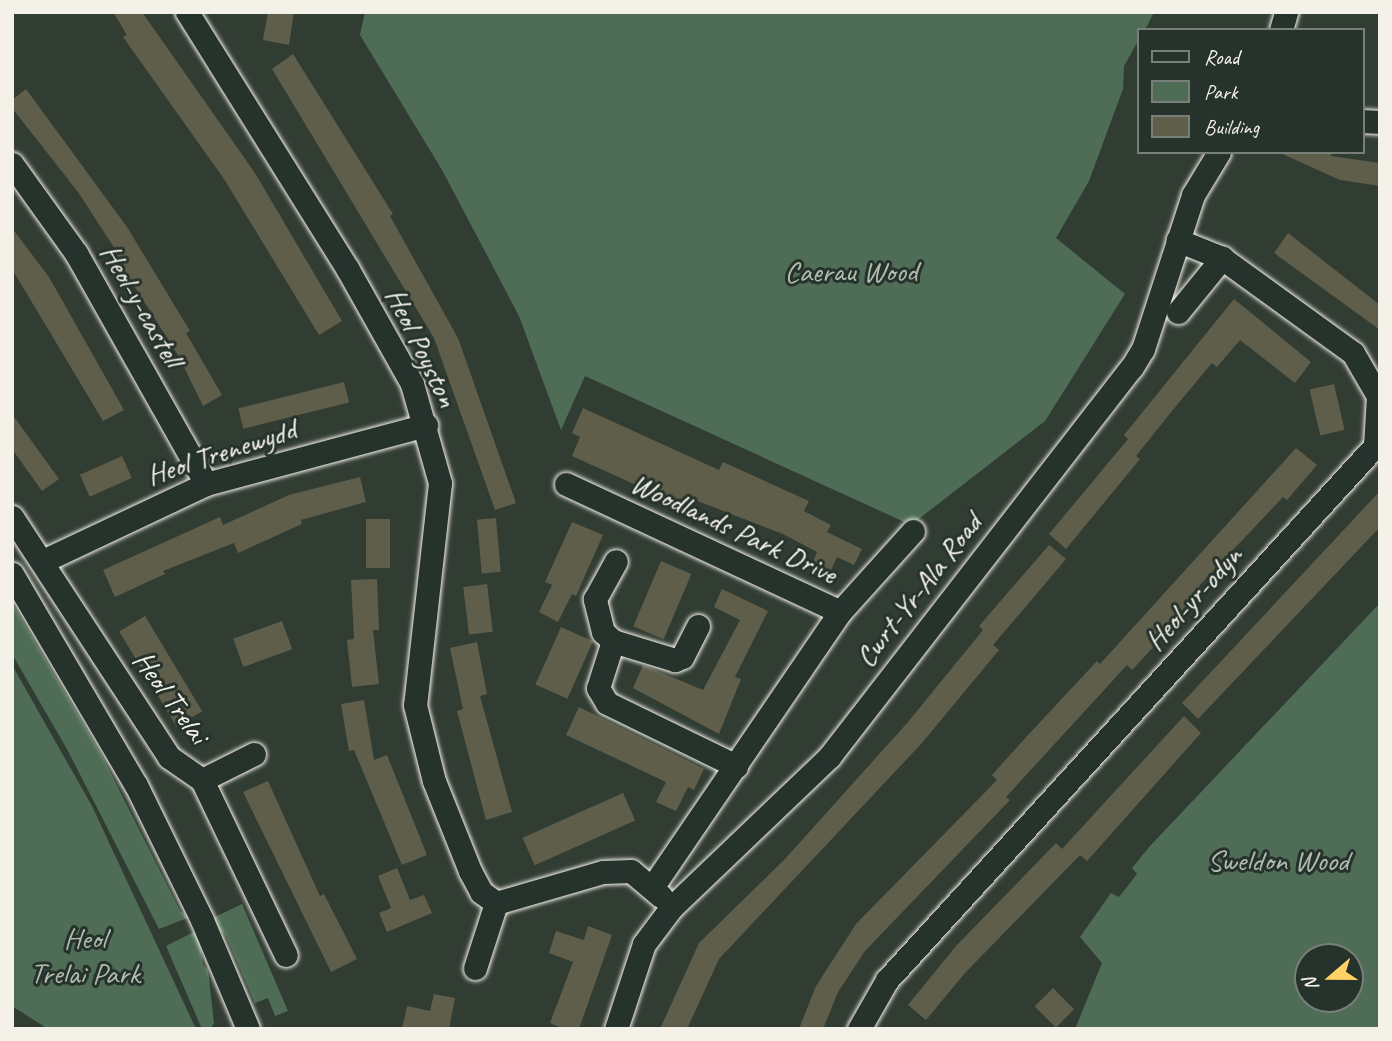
<!DOCTYPE html>
<style>
body{margin:0}
#map{position:relative;width:1392px;height:1041px;overflow:hidden;background:#313c33;font-family:Caveat,sans-serif}
div>[style]{position:absolute}
[style*='--x']{left:calc(var(--x)*1px);top:calc(var(--y)*1px);width:calc(var(--w)*1px);rotate:calc(var(--a)*1deg)}
.green>*{inset:0;background:#4f6d56}
.building>*{inset:0;background:#5f5e4a;transform-origin:0 0}
.roads{filter:drop-shadow(0 0 2px #f4f1e8) drop-shadow(0 0 2px #f4f1e8)}
.minor>*{height:23px;margin:-11.5px;padding:0 11.5px;transform-origin:11.5px;border-radius:11.5px;background:#26332d}
span{translate:-50% -50%;white-space:nowrap;text-align:center;line-height:1.15;-webkit-text-stroke:6px #26332d;paint-order:stroke}
.park-label{font-size:30px;color:#b2bcae}
.street-label{font-size:30px;color:#f4f1e8}
.frame{position:absolute;inset:0;border:14px solid #f4f1e8;pointer-events:none}
.legend{position:absolute;left:1137px;top:28px;width:228px;height:126px;box-sizing:border-box;background:#26332d;border:2px solid #787f78;margin:0;padding:9px 12px;list-style:none;font-size:21px;color:#f4f1e8}
.legend li{display:flex;align-items:center;gap:14px;height:35px}
.legend b{width:35px;border:2px solid #787f78}
.north{position:absolute;left:1294px;top:943px;width:70px;height:70px;box-sizing:border-box;background:#26332d;border:2px solid #787f78;border-radius:50%;rotate:250deg;font-size:19px;font-weight:700;line-height:28px;text-align:center;color:#f4f1e8}
.north::after{content:'';display:block;margin:auto;width:24px;height:32px;background:#ffd166;clip-path:polygon(50% 0,100% 100%,50% 72%,0 100%)}
</style>
<div id="map">
<div class="green">
<div style="clip-path:polygon(365px 12px,1154px 12px,1145px 30px,1138px 30px,1138px 41px,1124px 66px,1123px 89px,1089px 181px,1056px 238px,1125px 294px,1045px 421px,911px 525px,585px 376px,561px 430px,519px 316px,442px 170px,360px 35px)"></div>
<div style="clip-path:polygon(12px 603px,101px 754px,180px 911px,190px 917px,159px 929px,68px 751px,12px 654px)"></div>
<div style="clip-path:polygon(evenodd,1380px 603px,1380px 1029px,1075px 1029px,1102px 963px,1080px 937px,1111px 893px,1119px 897px,1137px 874px,1132px 868px,1150px 846px,1380px 603px,1350px 957px,1350px 999px,1308px 999px,1308px 957px,1350px 957px)"></div>
<div style="clip-path:polygon(12px 665px,92px 806px,196px 1029px,48px 1029px,12px 1006px)"></div>
<div style="clip-path:polygon(242px 904px,288px 1011px,275px 1016px,268px 998px,255px 1003px,226px 936px,209px 920px)"></div>
<div style="clip-path:polygon(198px 930px,203px 965px,208px 970px,214px 1023px,210px 1029px,202px 1029px,166px 946px)"></div>
</div>
<div class="building">
<div style="clip-path:polygon(113px 12px,142px 12px,255px 173px,342px 321px,319px 335px,224px 179px,123px 37px,127px 35px)"></div>
<div style="clip-path:polygon(268px 12px,294px 12px,289px 45px,263px 40px)"></div>
<div style="clip-path:polygon(293px 54px,393px 214px,390px 216px,458px 338px,516px 503px,495px 510px,434px 338px,272px 69px)"></div>
<div style="clip-path:polygon(26px 89px,127px 227px,190px 331px,186px 333px,222px 395px,203px 406px,178px 355px,112px 251px,115px 249px,78px 192px,12px 108px,12px 100px)"></div>
<div style="clip-path:polygon(1278px 152px,1332px 152px,1331px 156px,1380px 163px,1380px 186px,1340px 180px)"></div>
<div style="clip-path:polygon(12px 228px,49px 277px,124px 410px,103px 421px,12px 269px)"></div>
<div style="clip-path:polygon(1288px 233px,1380px 305px,1380px 330px,1274px 253px)"></div>
<div style="clip-path:polygon(1234px 299px,1311px 362px,1295px 383px,1240px 340px,1217px 367px,1212px 363px,1172px 411px,1136px 456px,1140px 459px,1066px 549px,1049px 534px,1128px 439px,1124px 435px)"></div>
<div style="left:344px;top:382px;width:21px;height:109px;rotate:76deg"></div>
<div style="left:1334px;top:384px;width:47px;height:25px;rotate:77deg"></div>
<div style="clip-path:polygon(583px 408px,719px 470px,723px 462px,809px 501px,804px 511px,831px 525px,827px 532px,862px 549px,854px 565px,837px 557px,830px 572px,812px 564px,817px 552px,783px 534px,695px 500px,691px 510px,572px 456px,580px 437px,572px 433px)"></div>
<div style="clip-path:polygon(12px 414px,59px 479px,42px 491px,12px 449px)"></div>
<div style="clip-path:polygon(1296px 448px,1317px 465px,1287px 500px,1283px 497px,1199px 586px,1205px 592px,1132px 670px,1127px 665px,1006px 797px,1010px 800px,865px 951px,838px 992px,823px 1029px,799px 1029px,816px 986px,856px 924px,997px 780px,992px 775px,1028px 735px,1097px 661px,1100px 664px)"></div>
<div style="left:122px;top:456px;width:24px;height:46px;rotate:66deg"></div>
<div style="clip-path:polygon(360px 477px,366px 502px,301px 520px,302px 524px,238px 553px,234px 543px,163px 571px,165px 574px,115px 597px,103px 570px,220px 517px,223px 525px,289px 495px)"></div>
<div style="clip-path:polygon(1380px 491px,1380px 527px,1198px 719px,1182px 703px)"></div>
<div style="left:496px;top:518px;width:54px;height:19px;rotate:85deg"></div>
<div style="left:366px;top:519px;width:24px;height:49px"></div>
<div style="clip-path:polygon(572px 522px,603px 535px,576px 596px,572px 594px,558px 622px,539px 612px,552px 585px,545px 582px)"></div>
<div style="clip-path:polygon(1049px 545px,1066px 559px,993px 645px,999px 650px,922px 743px,719px 959px,687px 1029px,660px 1029px,699px 943px,785px 859px,908px 722px,983px 630px,979px 626px)"></div>
<div style="left:661px;top:561px;width:33px;height:71px;rotate:23deg"></div>
<div style="clip-path:polygon(377px 579px,379px 630px,373px 630px,379px 684px,352px 687px,347px 640px,354px 639px,351px 580px)"></div>
<div style="left:487px;top:584px;width:48px;height:24px;rotate:83deg"></div>
<div style="clip-path:polygon(722px 589px,768px 611px,735px 677px,741px 679px,719px 734px,633px 688px,643px 665px,703px 690px,740px 620px,714px 607px)"></div>
<div style="left:145px;top:616px;width:111px;height:30px;rotate:59deg"></div>
<div style="left:282px;top:621px;width:30px;height:52px;rotate:70deg"></div>
<div style="left:561px;top:627px;width:35px;height:63px;rotate:24deg"></div>
<div style="clip-path:polygon(477px 642px,487px 694px,480px 696px,512px 812px,486px 820px,457px 711px,463px 709px,450px 648px)"></div>
<div style="clip-path:polygon(364px 700px,374px 760px,387px 755px,427px 855px,402px 865px,354px 750px,349px 751px,341px 704px)"></div>
<div style="clip-path:polygon(579px 707px,704px 769px,694px 790px,688px 787px,676px 811px,656px 802px,666px 782px,566px 735px)"></div>
<div style="clip-path:polygon(1184px 716px,1201px 733px,1087px 861px,1080px 855px,965px 973px,926px 1020px,908px 1005px,956px 946px,1056px 843px,1062px 849px)"></div>
<div style="clip-path:polygon(268px 781px,320px 896px,324px 894px,357px 959px,331px 972px,243px 792px)"></div>
<div style="left:623px;top:793px;width:30px;height:110px;rotate:66deg"></div>
<div style="clip-path:polygon(397px 868px,410px 900px,424px 895px,432px 913px,387px 932px,379px 913px,391px 908px,378px 876px)"></div>
<div style="clip-path:polygon(588px 926px,612px 935px,579px 1029px,565px 1029px,550px 1023px,573px 962px,549px 953px,556px 931px,584px 940px)"></div>
<div style="left:1053px;top:988px;width:30px;height:26px;rotate:45deg"></div>
<div style="clip-path:polygon(434px 994px,455px 998px,449px 1029px,402px 1029px,407px 1006px,430px 1011px)"></div>
</div>
<div class="roads">
<div class="minor">
<div style="--x:187;--y:12;--w:302;--a:58"></div>
<div style="--x:347;--y:268;--w:133;--a:60.7"></div>
<div style="--x:412;--y:384;--w:103;--a:74.2"></div>
<div style="--x:440;--y:483;--w:223;--a:96.4"></div>
<div style="--x:415;--y:705;--w:78;--a:76"></div>
<div style="--x:434;--y:781;--w:97;--a:68.2"></div>
<div style="--x:470;--y:871;--w:24;--a:62"></div>
<div style="--x:481;--y:892;--w:19;--a:36"></div>
<div style="--x:1281;--y:30;--w:19;--a:-74"></div>
<div style="--x:1362;--y:121;--w:18;--a:3"></div>
<div style="--x:12;--y:164;--w:110;--a:54.3"></div>
<div style="--x:76;--y:253;--w:265;--a:60.6"></div>
<div style="--x:1178;--y:312;--w:70;--a:-50.8"></div>
<div style="--x:566;--y:484;--w:302;--a:25"></div>
<div style="--x:12;--y:517;--w:287;--a:56.8"></div>
<div style="--x:169;--y:757;--w:40;--a:34.9"></div>
<div style="--x:202;--y:780;--w:194;--a:64.4"></div>
<div style="--x:43;--y:561;--w:180;--a:-25.3"></div>
<div style="--x:206;--y:484;--w:228;--a:-15"></div>
<div style="--x:12;--y:574;--w:245;--a:59.6"></div>
<div style="--x:136;--y:785;--w:150;--a:63.9"></div>
<div style="--x:202;--y:920;--w:118;--a:67.1"></div>
<div style="--x:698;--y:626;--w:35;--a:117"></div>
<div style="--x:682;--y:657;--w:8;--a:157"></div>
<div style="--x:675;--y:660;--w:65;--a:-163"></div>
<div style="--x:613;--y:641;--w:49;--a:107.7"></div>
<div style="--x:598;--y:688;--w:17;--a:59"></div>
<div style="--x:607;--y:703;--w:144;--a:26"></div>
<div style="--x:613;--y:641;--w:13;--a:-138"></div>
<div style="--x:603;--y:632;--w:34;--a:-104"></div>
<div style="--x:595;--y:599;--w:43;--a:-61.1"></div>
<div style="--x:202;--y:780;--w:58;--a:-26.6"></div>
<div style="--x:653;--y:886;--w:332;--a:-55.7"></div>
<div style="--x:840;--y:612;--w:109;--a:-48"></div>
<div style="--x:496;--y:903;--w:111;--a:-16.2"></div>
<div style="--x:603;--y:872;--w:28;--a:-2"></div>
<div style="--x:631;--y:871;--w:39;--a:40"></div>
<div style="--x:475;--y:968;--w:68;--a:-72.1"></div>
<div style="--x:616;--y:1029;--w:89;--a:-71.8"></div>
<div style="--x:644;--y:944;--w:45;--a:-53.1"></div>
<div style="--x:671;--y:908;--w:219;--a:-43.7"></div>
<div style="--x:829;--y:757;--w:494;--a:-52.2"></div>
<div style="--x:1132;--y:367;--w:21;--a:-59"></div>
<div style="--x:1143;--y:349;--w:162;--a:-72"></div>
<div style="--x:1193;--y:195;--w:50;--a:-58.8"></div>
<div style="--x:859;--y:1029;--w:56;--a:-60.3"></div>
<div style="--x:887;--y:980;--w:723;--a:-47.58"></div>
<div style="--x:1375;--y:446;--w:50;--a:-86.6"></div>
<div style="--x:1378;--y:396;--w:50;--a:-120.2"></div>
<div style="--x:1353;--y:353;--w:162;--a:-144.1"></div>
<div style="--x:1222;--y:258;--w:48;--a:-158.2"></div>
</div>
</div>
<div class="park-label">
<span style="left:851px;top:271px">Caerau Wood</span>
<span style="left:1278px;top:860px">Sweldon Wood</span>
<span style="left:85px;top:955px">Heol<br>Trelai Park</span>
</div>
<div class="street-label">
<span style="left:142px;top:305px;rotate:60deg">Heol-y-castell</span>
<span style="left:422px;top:347px;rotate:64deg">Heol Poyston</span>
<span style="left:221px;top:452px;rotate:-18deg">Heol Trenewydd</span>
<span style="left:734px;top:528px;rotate:25deg">Woodlands Park Drive</span>
<span style="left:918px;top:590px;rotate:-52deg">Cwrt-Yr-Ala Road</span>
<span style="left:1193px;top:598px;rotate:-48deg">Heol-yr-odyn</span>
<span style="left:171px;top:697px;rotate:54deg">Heol Trelai</span>
</div>
<div class="frame"></div>
<ul class="legend">
<li><b style="height:9px;background:#26332d"></b>Road</li>
<li><b style="height:19px;background:#4f6d56"></b>Park</li>
<li><b style="height:19px;background:#5f5e4a"></b>Building</li>
</ul>
<div class="north">N</div>
</div>
